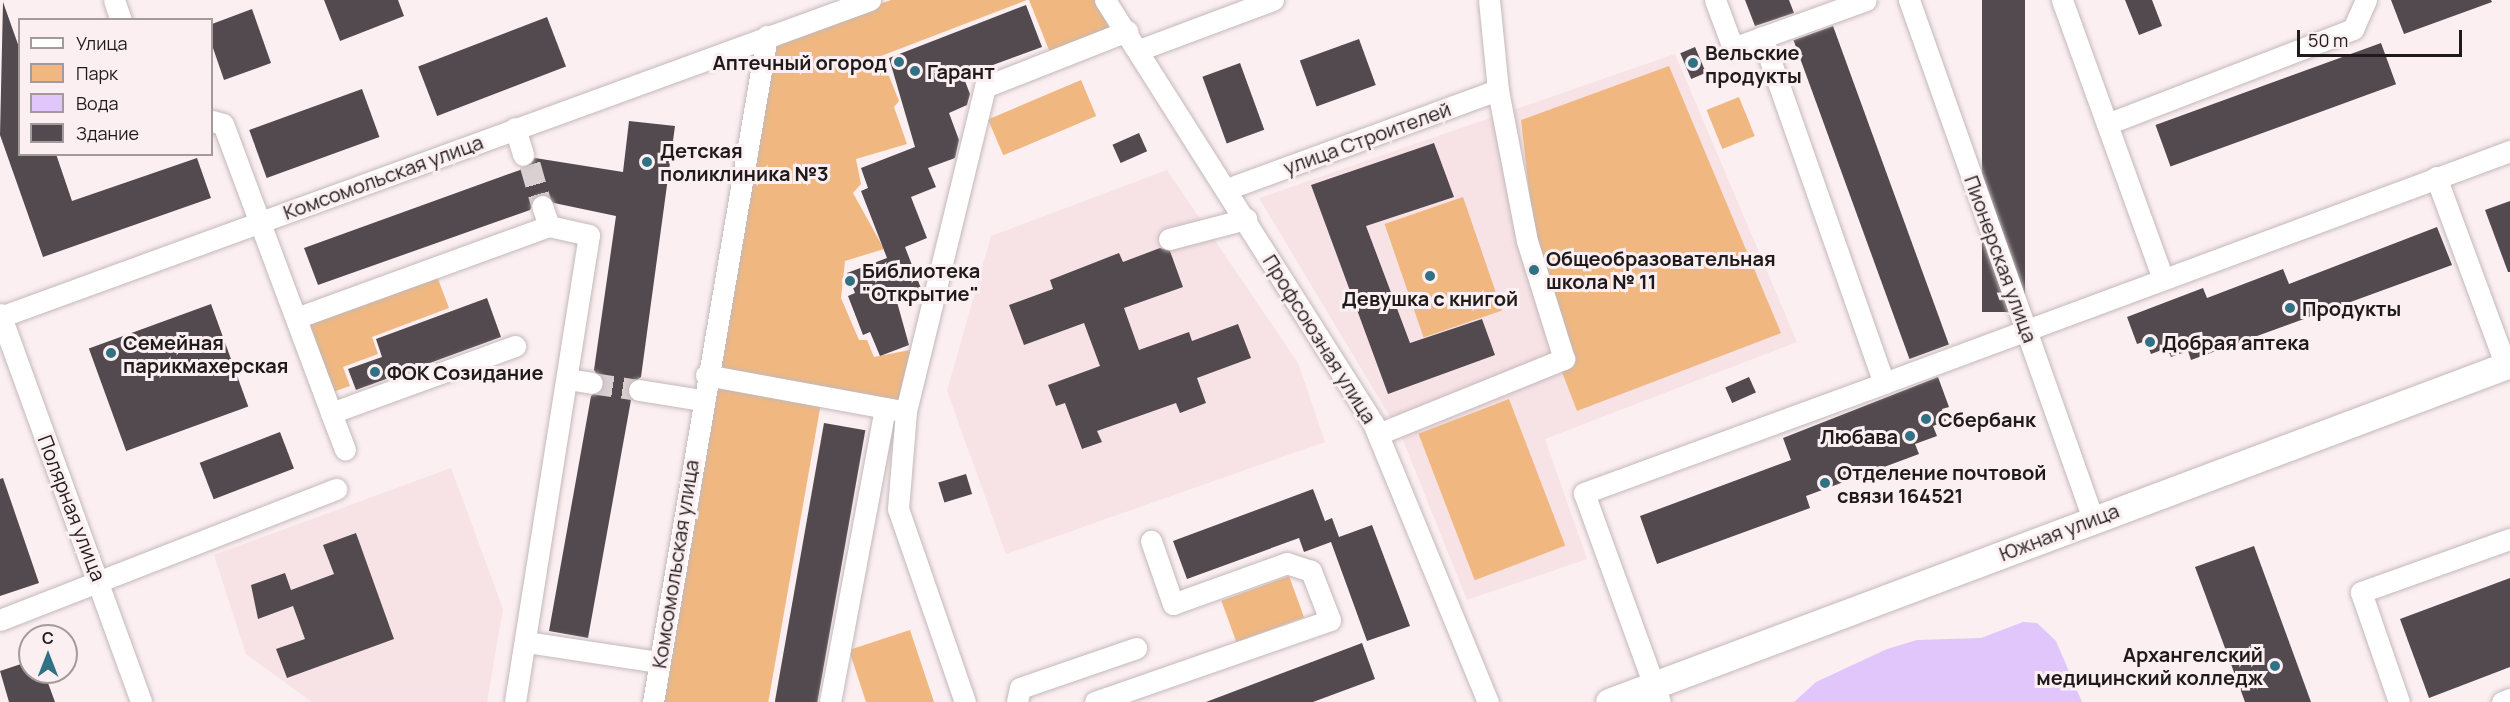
<!DOCTYPE html>
<meta charset="utf-8">
<style>
body{margin:0}
#map{position:relative;width:2510px;height:702px;overflow:hidden;background:#fbeff1;font-family:Manrope,sans-serif}
div>[style]{position:absolute}
[style*='--x']{left:calc(var(--x)*1px);top:calc(var(--y)*1px);width:calc(var(--w)*1px);rotate:calc(var(--a)*1deg)}
.built>*{inset:0;background:#f7e2e6}
.green>*{inset:0;background:#f0b880;transform-origin:0 0}
.water>*{inset:0;background:#e0c6fa}
.building>*{inset:0;background:#524a4f;transform-origin:0 0}
.minor-tunnel>*{height:21px;margin-top:-10.5px;transform-origin:0;background:repeating-linear-gradient(90deg,#dacfd1 0 21px,transparent 0 31px)}
.roads{filter:drop-shadow(0 0 2px #c3b8ba) drop-shadow(0 0 2px #c3b8ba)}
.minor>*{height:21px;margin:-10.5px;padding:0 10.5px;transform-origin:10.5px;border-radius:10.5px;background:#fff}
.major>*{height:27px;margin:-13.5px;padding:0 13.5px;transform-origin:13.5px;border-radius:13.5px;background:#fff}
.dots>*{width:16px;height:16px;translate:-50% -50%;box-sizing:border-box;border:3px solid #fbeff1;border-radius:50%}
span{translate:-50% -50%;white-space:nowrap;text-align:center;line-height:1.15;-webkit-text-stroke:6px #fbeff1;paint-order:stroke}
.poi-label{font-size:20px;color:#1f1b1c;font-weight:700}
.left{translate:0 -50%;text-align:left}
.right{translate:-100% -50%;text-align:right}
.street-label{font-size:20px;color:#1f1b1c}
.legend{position:absolute;left:18px;top:18px;width:195px;height:138px;box-sizing:border-box;background:#fbeff1;border:2px solid #a39a9c;margin:0;padding:8px 10px;list-style:none;font-size:18px;color:#1f1b1c}
.legend li{display:flex;align-items:center;gap:12px;height:30px}
.legend b{width:30px;border:2px solid #a39a9c}
.north{position:absolute;left:18px;top:624px;width:60px;height:60px;box-sizing:border-box;background:#fbeff1;border:2px solid #a39a9c;border-radius:50%;rotate:0deg;font-size:16px;font-weight:700;line-height:24px;text-align:center;color:#1f1b1c}
.north::after{content:'';display:block;margin:auto;width:21px;height:27px;background:#307184;clip-path:polygon(50% 0,100% 100%,50% 72%,0 100%)}
.scale{position:absolute;left:2297px;top:30px;width:165px;height:27px;box-sizing:border-box;border:3px solid #1f1b1c;border-top:0;padding-left:8px;font-size:18px;line-height:21px;white-space:nowrap;color:#1f1b1c;-webkit-text-stroke:4px #fbeff1;paint-order:stroke}
</style>
<div id="map">
<div class="built">
<div style="clip-path:polygon(1675px 54px,1797px 342px,1545px 439px,1587px 559px,1467px 600px,1401px 435px,1259px 198px)"></div>
<div style="clip-path:polygon(1167px 170px,1298px 363px,1325px 442px,1006px 554px,947px 391px,991px 236px)"></div>
<div style="clip-path:polygon(451px 468px,503px 609px,487px 702px,312px 702px,246px 654px,214px 555px)"></div>
</div>
<div class="green">
<div style="clip-path:polygon(891px 0,1027px 0,881px 56px,899px 101px,894px 107px,907px 144px,856px 159px,861px 184px,853px 193px,884px 249px,845px 261px,841px 298px,859px 340px,867px 340px,874px 357px,915px 349px,903px 401px,716px 370px,773px 41px)"></div>
<div style="clip-path:polygon(1029px 0,1097px 0,1118px 28px,1051px 55px)"></div>
<div style="clip-path:polygon(1669px 66px,1781px 333px,1577px 411px,1560px 367px,1534px 235px,1521px 120px)"></div>
<div style="left:1081px;top:80px;width:39px;height:101px;rotate:67deg"></div>
<div style="left:1739px;top:97px;width:42px;height:35px;rotate:68deg"></div>
<div style="left:1463px;top:197px;width:120px;height:83px;rotate:71deg"></div>
<div style="clip-path:polygon(435px 271px,449px 308px,372px 337px,378px 354px,343px 367px,350px 386px,330px 393px,303px 320px)"></div>
<div style="left:713px;top:382px;width:110px;height:324px;rotate:10deg"></div>
<div style="left:1509px;top:399px;width:157px;height:97px;rotate:69deg"></div>
<div style="left:1289px;top:576px;width:44px;height:72px;rotate:70deg"></div>
<div style="clip-path:polygon(910px 630px,934px 702px,866px 702px,849px 650px)"></div>
</div>
<div class="water">
<div style="clip-path:polygon(2023px 622px,2037px 623px,2056px 641px,2082px 702px,1794px 702px,1816px 682px,1887px 649px,1917px 640px,1981px 638px)"></div>
</div>
<div class="building">
<div style="clip-path:polygon(324px 0,398px 0,404px 16px,340px 41px)"></div>
<div style="clip-path:polygon(1745px 0,1789px 0,1794px 13px,1755px 26px)"></div>
<div style="left:1982px;top:0;width:43px;height:312px"></div>
<div style="clip-path:polygon(2125px 0,2152px 0,2162px 26px,2139px 35px)"></div>
<div style="clip-path:polygon(2391px 0,2491px 0,2492px 2px,2404px 34px)"></div>
<div style="clip-path:polygon(3px 2px,20px 50px,20px 154px,56px 154px,72px 201px,197px 158px,211px 198px,43px 257px,0 135px)"></div>
<div style="clip-path:polygon(1026px 5px,1042px 47px,963px 76px,970px 94px,967px 105px,949px 113px,959px 140px,955px 158px,928px 168px,936px 187px,911px 197px,927px 238px,905px 247px,922px 291px,897px 302px,909px 345px,880px 356px,870px 332px,863px 335px,848px 296px,855px 293px,847px 273px,887px 258px,861px 191px,868px 188px,861px 168px,915px 147px,889px 58px)"></div>
<div style="clip-path:polygon(252px 9px,271px 63px,224px 80px,212px 45px,212px 24px)"></div>
<div style="left:547px;top:17px;width:53px;height:138px;rotate:69deg"></div>
<div style="left:1833px;top:26px;width:339px;height:42px;rotate:70deg"></div>
<div style="left:1359px;top:39px;width:49px;height:63px;rotate:70deg"></div>
<div style="left:2381px;top:43px;width:44px;height:240px;rotate:70deg"></div>
<div style="left:1695px;top:47px;width:28px;height:16px;rotate:67deg"></div>
<div style="left:1240px;top:63px;width:71px;height:40px;rotate:70deg"></div>
<div style="left:362px;top:89px;width:51px;height:120px;rotate:70deg"></div>
<div style="clip-path:polygon(629px 121px,675px 126px,641px 377px,627px 387px,631px 400px,588px 638px,549px 631px,591px 396px,604px 386px,594px 370px,616px 216px,554px 203px,538px 194px,530px 210px,318px 285px,304px 248px,520px 170px,535px 158px,623px 172px)"></div>
<div style="left:1139px;top:133px;width:20px;height:29px;rotate:66deg"></div>
<div style="clip-path:polygon(1434px 143px,1454px 197px,1366px 226px,1410px 343px,1482px 319px,1495px 355px,1388px 394px,1311px 185px)"></div>
<div style="clip-path:polygon(2510px 201px,2510px 272px,2508px 272px,2485px 210px)"></div>
<div style="clip-path:polygon(2437px 227px,2452px 265px,2191px 360px,2188px 351px,2171px 357px,2167px 348px,2151px 354px,2146px 341px,2137px 344px,2127px 317px,2203px 288px,2207px 298px,2283px 269px,2289px 284px)"></div>
<div style="clip-path:polygon(1160px 248px,1170px 251px,1183px 287px,1124px 308px,1139px 350px,1189px 332px,1192px 341px,1238px 324px,1251px 358px,1197px 378px,1206px 403px,1180px 413px,1176px 403px,1097px 431px,1102px 442px,1082px 449px,1065px 403px,1056px 406px,1048px 385px,1100px 366px,1084px 323px,1024px 345px,1009px 305px,1053px 289px,1050px 280px,1119px 253px,1123px 262px)"></div>
<div style="clip-path:polygon(487px 298px,501px 337px,356px 390px,348px 369px,382px 357px,376px 339px)"></div>
<div style="left:211px;top:304px;width:109px;height:130px;rotate:70deg"></div>
<div style="left:1749px;top:377px;width:17px;height:26px;rotate:66deg"></div>
<div style="clip-path:polygon(1938px 377px,1949px 407px,1942px 409px,1946px 421px,1933px 426px,1937px 436px,1915px 444px,1919px 454px,1806px 496px,1810px 508px,1657px 564px,1640px 516px,1791px 460px,1783px 438px)"></div>
<div style="left:824px;top:423px;width:42px;height:283px;rotate:10deg"></div>
<div style="left:280px;top:432px;width:39px;height:86px;rotate:69deg"></div>
<div style="left:966px;top:474px;width:21px;height:29px;rotate:73deg"></div>
<div style="clip-path:polygon(3px 478px,39px 583px,0 596px,0 479px)"></div>
<div style="clip-path:polygon(1313px 489px,1325px 521px,1332px 518px,1339px 537px,1372px 525px,1410px 626px,1367px 641px,1331px 542px,1304px 552px,1299px 538px,1187px 579px,1173px 541px)"></div>
<div style="clip-path:polygon(356px 533px,394px 639px,287px 678px,276px 649px,305px 639px,293px 606px,258px 619px,251px 585px,285px 573px,291px 590px,334px 574px,323px 545px)"></div>
<div style="clip-path:polygon(2254px 546px,2311px 702px,2245px 702px,2195px 567px)"></div>
<div style="clip-path:polygon(2510px 578px,2510px 667px,2429px 698px,2400px 619px)"></div>
<div style="clip-path:polygon(1362px 643px,1375px 679px,1313px 702px,1206px 702px)"></div>
<div style="clip-path:polygon(30px 661px,30px 672px,44px 672px,55px 702px,9px 702px,0 671px)"></div>
</div>
<div class="minor-tunnel">
<div style="--x:530;--y:164;--w:44;--a:74.1"></div>
<div style="--x:592;--y:383;--w:48;--a:8.5"></div>
</div>
<div class="roads">
<div class="minor">
<div style="--x:114;--y:0;--w:21;--a:71"></div>
<div style="--x:1105;--y:0;--w:501;--a:57.64"></div>
<div style="--x:1373;--y:423;--w:302;--a:67.6"></div>
<div style="--x:1715;--y:0;--w:51;--a:69.4"></div>
<div style="--x:1733;--y:48;--w:141;--a:-19.8"></div>
<div style="--x:1909;--y:0;--w:551;--a:70.48"></div>
<div style="--x:2062;--y:0;--w:294;--a:70.1"></div>
<div style="--x:1762;--y:37;--w:367;--a:70.6"></div>
<div style="--x:1884;--y:383;--w:668;--a:-20.34"></div>
<div style="--x:1139;--y:50;--w:143;--a:-20.5"></div>
<div style="--x:212;--y:121;--w:11;--a:15"></div>
<div style="--x:223;--y:124;--w:309;--a:69.5"></div>
<div style="--x:331;--y:413;--w:196;--a:-20"></div>
<div style="--x:2107;--y:124;--w:264;--a:-21.1"></div>
<div style="--x:2353;--y:29;--w:32;--a:-66"></div>
<div style="--x:515;--y:128;--w:28;--a:73"></div>
<div style="--x:2436;--y:177;--w:202;--a:69.7"></div>
<div style="--x:1235;--y:186;--w:280;--a:-20.1"></div>
<div style="--x:1169;--y:239;--w:80;--a:-14.6"></div>
<div style="--x:0;--y:314;--w:413;--a:70"></div>
<div style="--x:0;--y:317;--w:926;--a:-20.02"></div>
<div style="--x:296;--y:318;--w:269;--a:-20"></div>
<div style="--x:549;--y:226;--w:21;--a:-109"></div>
<div style="--x:706;--y:375;--w:194;--a:10.4"></div>
<div style="--x:568;--y:379;--w:24;--a:9"></div>
<div style="--x:639;--y:390;--w:64;--a:9"></div>
<div style="--x:331;--y:413;--w:39;--a:69"></div>
<div style="--x:1378;--y:434;--w:201;--a:-22"></div>
<div style="--x:1564;--y:359;--w:124;--a:-107.4"></div>
<div style="--x:1527;--y:241;--w:154;--a:-100.9"></div>
<div style="--x:1498;--y:90;--w:90;--a:-95.7"></div>
<div style="--x:0;--y:620;--w:361;--a:-21.3"></div>
<div style="--x:526;--y:642;--w:134;--a:8.6"></div>
<div style="--x:515;--y:702;--w:473;--a:-81"></div>
<div style="--x:589;--y:235;--w:41;--a:-167.3"></div>
<div style="--x:653;--y:702;--w:676;--a:-80.29"></div>
<div style="--x:830;--y:702;--w:299;--a:-79.4"></div>
<div style="--x:965;--y:702;--w:204;--a:-109.1"></div>
<div style="--x:898;--y:509;--w:98;--a:-85.3"></div>
<div style="--x:906;--y:411;--w:333;--a:-76.3"></div>
<div style="--x:985;--y:87;--w:153;--a:-21.5"></div>
<div style="--x:1017;--y:702;--w:14;--a:-78"></div>
<div style="--x:1020;--y:688;--w:123;--a:-19"></div>
<div style="--x:1095;--y:702;--w:249;--a:-19.2"></div>
<div style="--x:1330;--y:620;--w:53;--a:-111.2"></div>
<div style="--x:1311;--y:571;--w:25;--a:-162"></div>
<div style="--x:1287;--y:563;--w:121;--a:160.2"></div>
<div style="--x:1173;--y:604;--w:67;--a:-109.2"></div>
<div style="--x:1660;--y:702;--w:222;--a:-110"></div>
<div style="--x:1584;--y:493;--w:320;--a:-20.1"></div>
<div style="--x:2399;--y:702;--w:116;--a:-109.1"></div>
<div style="--x:2361;--y:592;--w:158;--a:-19.6"></div>
<div style="--x:2502;--y:702;--w:9;--a:-21"></div>
</div>
<div class="major">
<div style="--x:1609;--y:702;--w:962;--a:-20.56"></div>
</div>
</div>
<div class="dots">
<div style="left:899px;top:62px;background:#307184"></div>
<div style="left:1693px;top:63px;background:#307184"></div>
<div style="left:915px;top:71px;background:#307184"></div>
<div style="left:647px;top:162px;background:#307184"></div>
<div style="left:1534px;top:270px;background:#307184"></div>
<div style="left:1430px;top:276px;background:#307184"></div>
<div style="left:850px;top:281px;background:#307184"></div>
<div style="left:2290px;top:308px;background:#307184"></div>
<div style="left:2150px;top:342px;background:#307184"></div>
<div style="left:111px;top:353px;background:#307184"></div>
<div style="left:375px;top:372px;background:#307184"></div>
<div style="left:1926px;top:419px;background:#307184"></div>
<div style="left:1910px;top:436px;background:#307184"></div>
<div style="left:1825px;top:483px;background:#307184"></div>
<div style="left:2275px;top:666px;background:#307184"></div>
</div>
<div class="poi-label">
<span class="left" style="left:1705px;top:64px">Вельские<br>продукты</span>
<span class="right" style="left:887px;top:62px">Аптечный огород</span>
<span class="left" style="left:927px;top:71px">Гарант</span>
<span class="left" style="left:660px;top:162px">Детская<br>поликлиника №3</span>
<span class="left" style="left:1546px;top:270px">Общеобразовательная<br>школа № 11</span>
<span class="left" style="left:862px;top:282px">Библиотека<br>"Открытие"</span>
<span style="left:1430px;top:298px">Девушка с книгой</span>
<span class="left" style="left:2302px;top:308px">Продукты</span>
<span class="left" style="left:123px;top:354px">Семейная<br>парикмахерская</span>
<span class="left" style="left:2162px;top:342px">Добрая аптека</span>
<span class="left" style="left:387px;top:372px">ФОК Созидание</span>
<span class="left" style="left:1938px;top:419px">Сбербанк</span>
<span class="right" style="left:1898px;top:436px">Любава</span>
<span class="left" style="left:1837px;top:484px">Отделение почтовой<br>связи 164521</span>
<span class="right" style="left:2263px;top:666px">Архангелский<br>медицинский колледж</span>
</div>
<div class="street-label">
<span style="left:1367px;top:138px;rotate:-20deg">улица Строителей</span>
<span style="left:383px;top:177px;rotate:-20deg">Комсомольская улица</span>
<span style="left:2001px;top:259px;rotate:70deg">Пионерская улица</span>
<span style="left:1320px;top:339px;rotate:58deg">Профсоюзная улица</span>
<span style="left:72px;top:508px;rotate:69deg">Полярная улица</span>
<span style="left:2059px;top:532px;rotate:-21deg">Южная улица</span>
<span style="left:675px;top:564px;rotate:-81deg">Комсомольская улица</span>
</div>
<ul class="legend">
<li><b style="height:8px;background:#fff"></b>Улица</li>
<li><b style="height:16px;background:#f0b880"></b>Парк</li>
<li><b style="height:16px;background:#e0c6fa"></b>Вода</li>
<li><b style="height:16px;background:#524a4f"></b>Здание</li>
</ul>
<div class="north">С</div>
<div class="scale">50 m</div>
</div>
